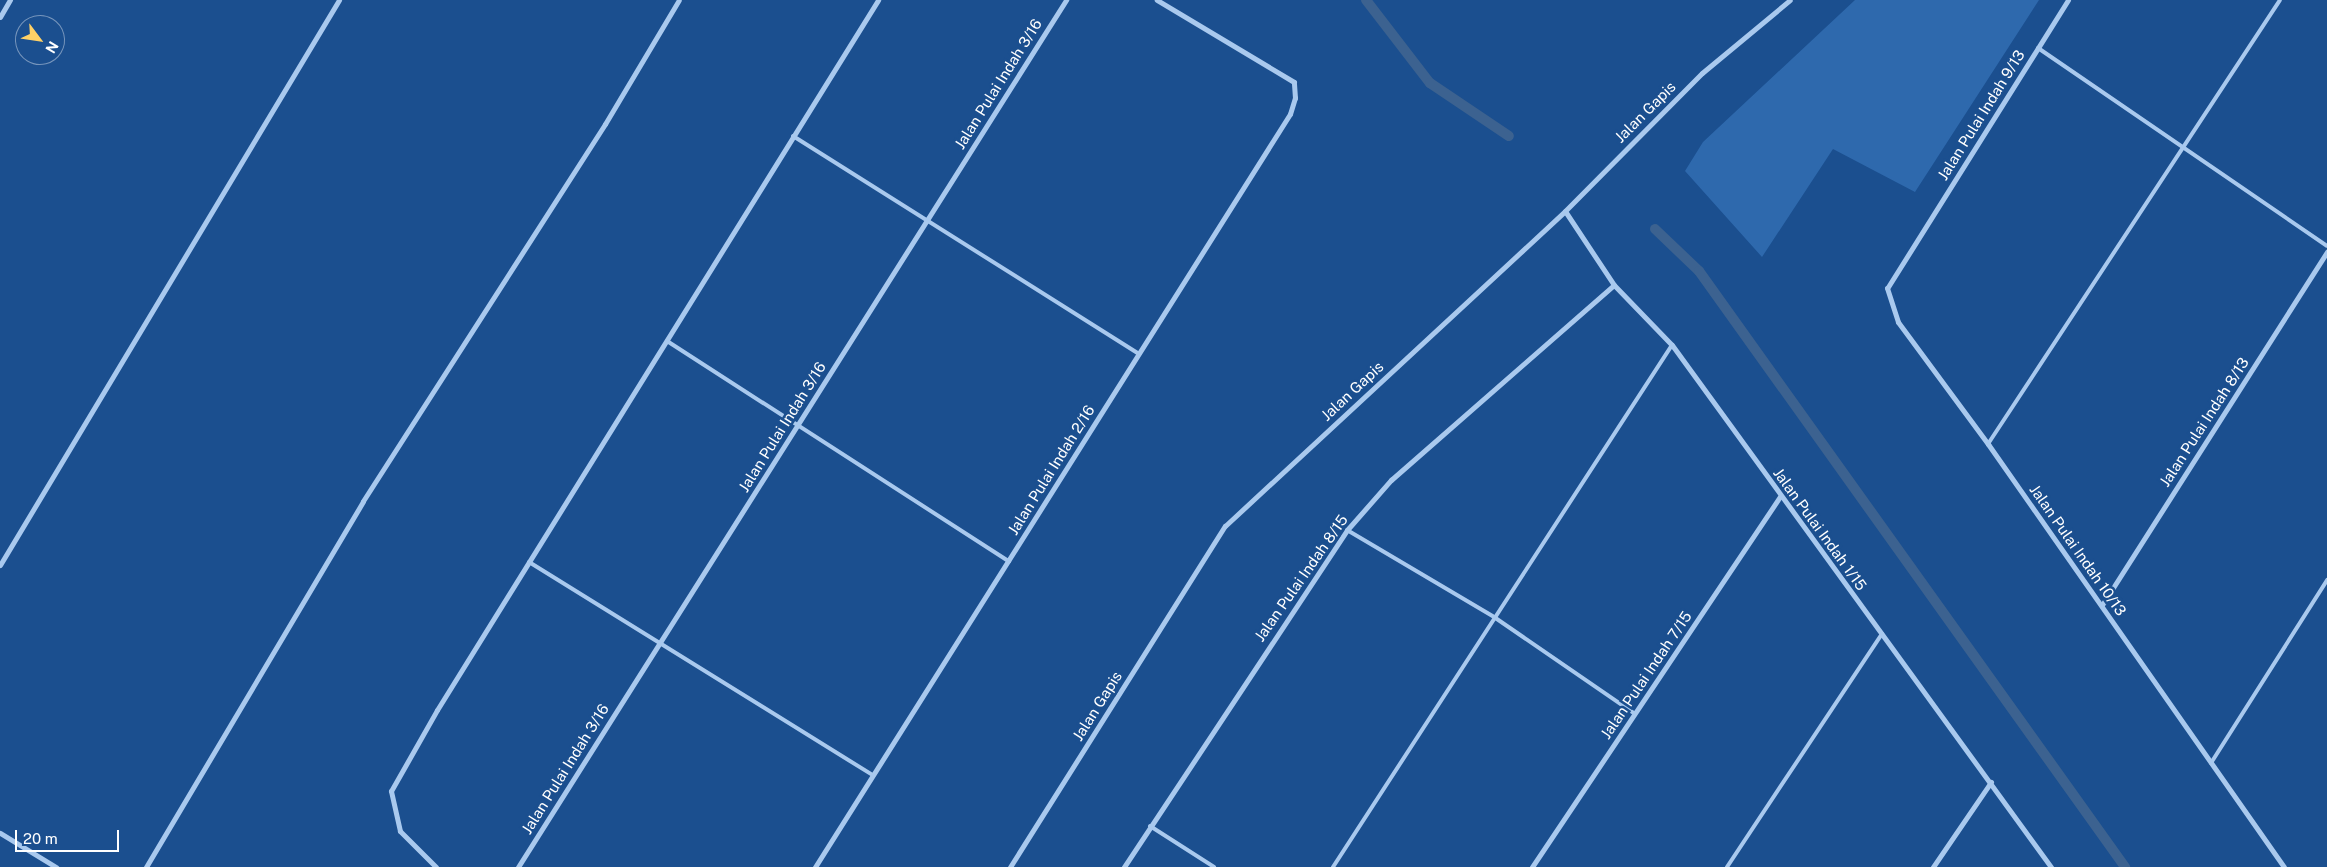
<!DOCTYPE html>
<style>
body{margin:0}
#map{position:relative;width:2327px;height:867px;overflow:hidden;background:#1b4f8f;font-family:"Public Sans",sans-serif}
div>[style]{position:absolute}
[style*='--x']{left:calc(var(--x)*1px);top:calc(var(--y)*1px);width:calc(var(--w)*1px);rotate:calc(var(--a)*1deg)}
.green>*{inset:0;background:#2e69ad}
.stream>*{height:10px;margin:-5px;padding:0 5px;transform-origin:5px;border-radius:5px;background:#3c6290}
.service>*{height:4px;margin:-2px;padding:0 2px;transform-origin:2px;border-radius:2px;background:#a9c9ee}
.minor>*{height:5px;margin:-2.5px;padding:0 2.5px;transform-origin:2.5px;border-radius:2.5px;background:#a9c9ee}
span{translate:-50% -50%;white-space:nowrap;text-align:center;line-height:1.15;-webkit-text-stroke:5px #1b4f8f;paint-order:stroke}
.street-label{font-size:15px;color:#fff}
.north{position:absolute;left:15px;top:15px;width:50px;height:50px;box-sizing:border-box;background:#1b4f8f;border:1px solid #7695bc;border-radius:50%;rotate:121deg;font-size:14px;font-weight:700;line-height:20px;text-align:center;color:#fff}
.north::after{content:'';display:block;margin:auto;width:18px;height:22px;background:#ffd166;clip-path:polygon(50% 0,100% 100%,50% 72%,0 100%)}
.scale{position:absolute;left:15px;top:830px;width:104px;height:22px;box-sizing:border-box;border:2px solid #fff;border-top:0;padding-left:6px;font-size:15px;line-height:18px;white-space:nowrap;color:#fff;-webkit-text-stroke:4px #1b4f8f;paint-order:stroke}
</style>
<div id="map">
<div class="green">
<div style="clip-path:polygon(1855px 0,2039px 0,1915px 192px,1833px 149px,1762px 257px,1685px 171px,1703px 142px)"></div>
</div>
<div class="stream">
<div style="--x:1366;--y:0;--w:105;--a:52.4"></div>
<div style="--x:1430;--y:83;--w:95;--a:33.9"></div>
<div style="--x:1655;--y:229;--w:61;--a:43.7"></div>
<div style="--x:1699;--y:271;--w:733;--a:54.44"></div>
</div>
<div class="service">
<div style="--x:2038;--y:48;--w:350;--a:34.4"></div>
<div style="--x:793;--y:136;--w:409;--a:32.2"></div>
<div style="--x:667;--y:341;--w:407;--a:32.8"></div>
<div style="--x:1988;--y:444;--w:531;--a:-56.67"></div>
<div style="--x:1347;--y:530;--w:171;--a:30.6"></div>
<div style="--x:1494;--y:617;--w:171;--a:34.5"></div>
<div style="--x:529;--y:562;--w:405;--a:31.8"></div>
<div style="--x:2211;--y:763;--w:217;--a:-57.6"></div>
<div style="--x:1150;--y:826;--w:76;--a:32.6"></div>
<div style="--x:1333;--y:867;--w:622;--a:-57"></div>
<div style="--x:1727;--y:867;--w:280;--a:-56.4"></div>
</div>
<div class="minor">
<div style="--x:2068;--y:0;--w:340;--a:122.1"></div>
<div style="--x:1887;--y:288;--w:36;--a:72"></div>
<div style="--x:1898;--y:322;--w:152;--a:53.6"></div>
<div style="--x:1988;--y:444;--w:516;--a:55.02"></div>
<div style="--x:0;--y:17;--w:20;--a:-60"></div>
<div style="--x:1565;--y:211;--w:89;--a:56.5"></div>
<div style="--x:1614;--y:285;--w:83;--a:46"></div>
<div style="--x:1672;--y:345;--w:645;--a:54.02"></div>
<div style="--x:0;--y:565;--w:659;--a:-59.04"></div>
<div style="--x:2102;--y:605;--w:419;--a:-57.5"></div>
<div style="--x:0;--y:833;--w:66;--a:31.3"></div>
<div style="--x:146;--y:867;--w:425;--a:-59.3"></div>
<div style="--x:363;--y:501;--w:448;--a:-57.3"></div>
<div style="--x:605;--y:124;--w:144;--a:-59.2"></div>
<div style="--x:436;--y:867;--w:51;--a:-135"></div>
<div style="--x:400;--y:831;--w:41;--a:-102.7"></div>
<div style="--x:391;--y:791;--w:93;--a:-60.4"></div>
<div style="--x:437;--y:710;--w:836;--a:-58.15"></div>
<div style="--x:518;--y:867;--w:1026;--a:-57.7"></div>
<div style="--x:815;--y:867;--w:890;--a:-57.76"></div>
<div style="--x:1290;--y:114;--w:17;--a:-73"></div>
<div style="--x:1295;--y:98;--w:16;--a:-94"></div>
<div style="--x:1294;--y:82;--w:160;--a:-149.1"></div>
<div style="--x:1010;--y:867;--w:403;--a:-57.8"></div>
<div style="--x:1225;--y:526;--w:463;--a:-42.8"></div>
<div style="--x:1565;--y:211;--w:194;--a:-45.2"></div>
<div style="--x:1702;--y:73;--w:114;--a:-39.7"></div>
<div style="--x:1124;--y:867;--w:404;--a:-56.5"></div>
<div style="--x:1347;--y:530;--w:67;--a:-48.7"></div>
<div style="--x:1391;--y:480;--w:296;--a:-41.2"></div>
<div style="--x:1532;--y:867;--w:445;--a:-56.2"></div>
<div style="--x:1933;--y:867;--w:103;--a:-55.7"></div>
</div>
<div class="street-label">
<span style="left:998px;top:84px;rotate:-58deg">Jalan Pulai Indah 3/16</span>
<span style="left:1645px;top:112px;rotate:-45deg">Jalan Gapis</span>
<span style="left:1981px;top:115px;rotate:-58deg">Jalan Pulai Indah 9/13</span>
<span style="left:1352px;top:391px;rotate:-43deg">Jalan Gapis</span>
<span style="left:2204px;top:422px;rotate:-57deg">Jalan Pulai Indah 8/13</span>
<span style="left:782px;top:427px;rotate:-58deg">Jalan Pulai Indah 3/16</span>
<span style="left:1051px;top:470px;rotate:-58deg">Jalan Pulai Indah 2/16</span>
<span style="left:1820px;top:529px;rotate:54deg">Jalan Pulai Indah 1/15</span>
<span style="left:2078px;top:550px;rotate:55deg">Jalan Pulai Indah 10/13</span>
<span style="left:1301px;top:578px;rotate:-55deg">Jalan Pulai Indah 8/15</span>
<span style="left:1646px;top:675px;rotate:-56deg">Jalan Pulai Indah 7/15</span>
<span style="left:1097px;top:706px;rotate:-58deg">Jalan Gapis</span>
<span style="left:565px;top:769px;rotate:-58deg">Jalan Pulai Indah 3/16</span>
</div>
<div class="north">N</div>
<div class="scale">20 m</div>
</div>
